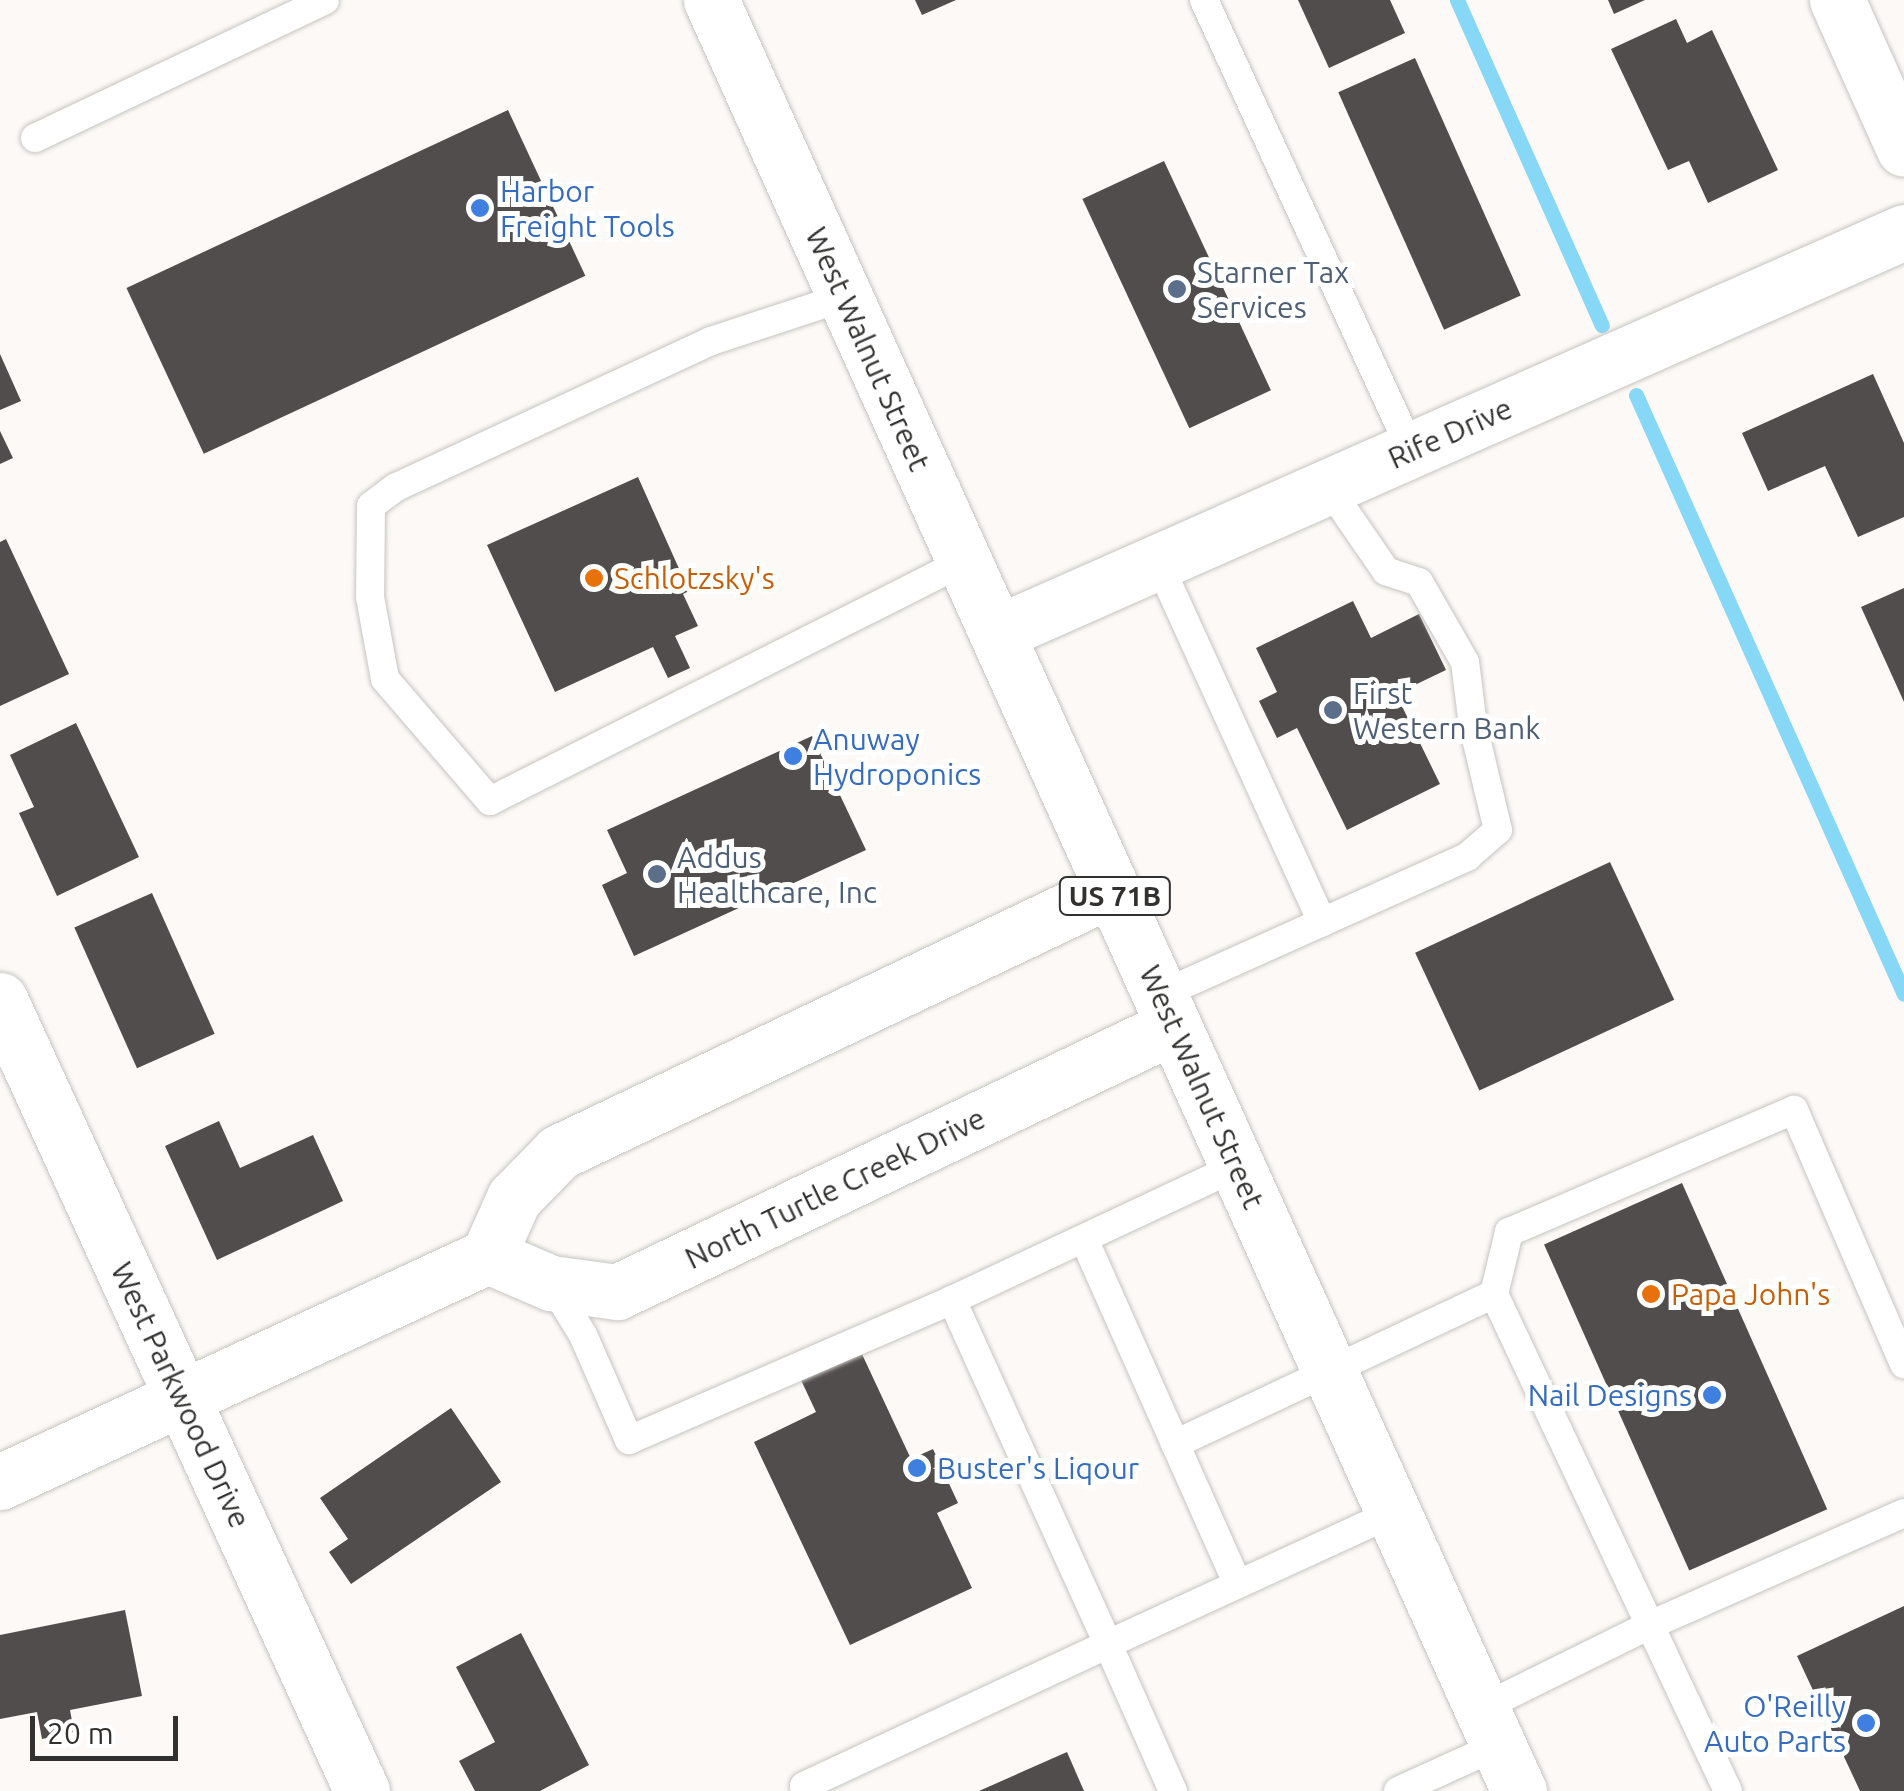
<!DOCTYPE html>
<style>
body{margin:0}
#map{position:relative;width:1904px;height:1791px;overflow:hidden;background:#fcf9f6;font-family:Ubuntu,sans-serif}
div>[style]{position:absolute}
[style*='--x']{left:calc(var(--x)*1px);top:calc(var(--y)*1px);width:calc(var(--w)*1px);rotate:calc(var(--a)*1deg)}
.stream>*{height:15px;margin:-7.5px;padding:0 7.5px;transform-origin:7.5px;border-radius:7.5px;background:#87d8f7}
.building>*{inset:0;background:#504d4c;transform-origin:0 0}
.roads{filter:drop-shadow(0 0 2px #c6c4c0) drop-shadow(0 0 2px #c6c4c0)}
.service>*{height:28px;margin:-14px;padding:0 14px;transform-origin:14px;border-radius:14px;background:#fff}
.minor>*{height:55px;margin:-27.5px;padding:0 27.5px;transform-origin:27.5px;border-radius:27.5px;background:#fff}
.primary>*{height:55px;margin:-27.5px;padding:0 27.5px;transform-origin:27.5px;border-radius:27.5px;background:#fff}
.dots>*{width:28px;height:28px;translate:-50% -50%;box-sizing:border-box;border:5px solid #fff;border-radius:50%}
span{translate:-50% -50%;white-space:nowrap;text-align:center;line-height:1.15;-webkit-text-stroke:10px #fff;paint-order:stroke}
.shield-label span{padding:2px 8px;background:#fff;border:2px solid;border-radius:8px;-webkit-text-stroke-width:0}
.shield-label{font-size:28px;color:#323130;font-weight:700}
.shop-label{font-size:30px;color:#366cbe}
.left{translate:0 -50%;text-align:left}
.right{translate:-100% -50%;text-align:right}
.service-label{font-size:30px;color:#4e5e75}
.street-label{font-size:30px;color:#323130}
.food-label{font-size:30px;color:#c56008}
.scale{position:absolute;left:30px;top:1716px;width:148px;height:45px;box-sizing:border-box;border:5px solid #323130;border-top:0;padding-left:12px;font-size:30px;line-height:35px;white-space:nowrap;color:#323130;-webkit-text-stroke:8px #fff;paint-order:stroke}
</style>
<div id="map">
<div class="stream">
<div style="--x:1457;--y:0;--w:356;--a:66"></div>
<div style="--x:1636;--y:395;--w:656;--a:65.9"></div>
</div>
<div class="building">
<div style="clip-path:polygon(915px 0,956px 0,922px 15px)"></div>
<div style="clip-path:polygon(1298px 0,1390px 0,1405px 33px,1329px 68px)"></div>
<div style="clip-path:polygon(1608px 0,1645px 0,1614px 14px)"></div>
<div style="clip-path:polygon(1676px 19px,1687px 43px,1712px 30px,1778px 170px,1708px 203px,1689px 161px,1668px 170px,1611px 49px)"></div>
<div style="left:1415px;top:58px;width:260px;height:84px;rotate:66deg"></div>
<div style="left:508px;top:110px;width:183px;height:421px;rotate:65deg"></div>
<div style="left:1164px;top:161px;width:253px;height:90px;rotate:65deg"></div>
<div style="clip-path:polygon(0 354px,21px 401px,0 410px)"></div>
<div style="clip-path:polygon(1873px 374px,1904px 443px,1904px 517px,1858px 537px,1825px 466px,1768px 491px,1742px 433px)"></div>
<div style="clip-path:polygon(0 431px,13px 458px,0 464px)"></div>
<div style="clip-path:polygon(638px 477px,689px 591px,683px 594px,698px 626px,675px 636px,690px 668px,668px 678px,653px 647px,555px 692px,487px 545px)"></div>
<div style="clip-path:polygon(6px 539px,69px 674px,0 706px,0 542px)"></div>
<div style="clip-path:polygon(1904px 588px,1904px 702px,1861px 607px)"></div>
<div style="clip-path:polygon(1353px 601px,1371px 638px,1419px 614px,1446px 670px,1396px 694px,1440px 784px,1347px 830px,1297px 728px,1277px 738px,1259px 701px,1277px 692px,1256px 648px)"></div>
<div style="clip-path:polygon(76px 723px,139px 857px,57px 896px,19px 813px,34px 807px,10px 755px)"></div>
<div style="clip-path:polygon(812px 736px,866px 850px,634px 956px,602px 885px,627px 873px,607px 830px)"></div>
<div style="left:1610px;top:862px;width:152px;height:215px;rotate:65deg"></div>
<div style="left:152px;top:893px;width:154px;height:85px;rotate:66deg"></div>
<div style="clip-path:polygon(219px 1121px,240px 1168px,313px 1135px,343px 1201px,217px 1260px,165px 1146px)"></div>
<div style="left:1682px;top:1183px;width:357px;height:151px;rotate:66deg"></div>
<div style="clip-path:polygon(861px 1352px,911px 1459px,933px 1449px,958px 1503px,937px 1513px,972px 1588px,850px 1645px,754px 1442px,816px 1412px,801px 1380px)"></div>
<div style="clip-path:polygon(451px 1408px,501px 1482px,351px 1584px,329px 1552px,348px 1539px,320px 1498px)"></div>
<div style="clip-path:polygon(1904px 1606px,1904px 1791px,1860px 1791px,1797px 1656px)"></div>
<div style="clip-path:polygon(125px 1610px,142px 1696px,70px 1710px,74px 1732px,42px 1739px,37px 1712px,0 1719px,0 1635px)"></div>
<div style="clip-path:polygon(521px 1633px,589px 1765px,540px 1791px,475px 1791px,459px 1761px,495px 1742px,456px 1667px)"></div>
<div style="clip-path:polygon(1067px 1752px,1084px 1791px,979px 1791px)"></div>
</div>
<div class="roads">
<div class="service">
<div style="--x:1204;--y:0;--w:495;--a:65.3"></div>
<div style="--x:35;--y:138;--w:321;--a:-25.4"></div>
<div style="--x:845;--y:297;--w:141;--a:161.8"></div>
<div style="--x:711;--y:341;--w:347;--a:155.1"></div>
<div style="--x:396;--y:487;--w:31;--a:143"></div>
<div style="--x:371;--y:506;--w:91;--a:90.6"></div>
<div style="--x:370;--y:597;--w:83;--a:79.6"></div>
<div style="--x:385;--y:679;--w:161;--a:49.3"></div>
<div style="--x:490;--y:801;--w:532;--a:-26.81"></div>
<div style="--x:1158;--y:562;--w:396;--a:65.5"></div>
<div style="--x:1160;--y:995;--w:337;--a:-24.2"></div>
<div style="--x:1467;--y:857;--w:41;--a:-41.1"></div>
<div style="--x:1498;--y:830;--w:107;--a:-103.5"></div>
<div style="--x:1473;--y:726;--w:64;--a:-97.1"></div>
<div style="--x:1465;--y:662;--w:92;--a:-119.9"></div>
<div style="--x:1419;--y:582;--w:35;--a:-162"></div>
<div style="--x:1386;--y:571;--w:102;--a:-124.6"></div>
<div style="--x:1084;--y:1239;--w:376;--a:66"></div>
<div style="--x:551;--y:1283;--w:61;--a:58.4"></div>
<div style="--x:583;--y:1335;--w:115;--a:66.3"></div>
<div style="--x:629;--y:1440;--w:352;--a:-23.4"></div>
<div style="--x:1494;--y:1294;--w:549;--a:64.79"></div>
<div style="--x:1175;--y:1444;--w:353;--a:-25.2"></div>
<div style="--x:1494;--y:1294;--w:64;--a:-76.4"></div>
<div style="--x:1509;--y:1232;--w:310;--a:-23.2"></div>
<div style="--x:1794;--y:1110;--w:277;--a:66.6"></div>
<div style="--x:1482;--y:1708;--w:185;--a:-26.3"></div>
<div style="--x:1648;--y:1626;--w:280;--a:-23.8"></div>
<div style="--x:806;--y:1791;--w:5;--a:-112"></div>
<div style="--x:804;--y:1786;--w:336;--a:-25"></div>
<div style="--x:1108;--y:1644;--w:378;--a:-114.4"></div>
<div style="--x:952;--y:1300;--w:316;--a:-25.1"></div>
<div style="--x:1173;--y:1791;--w:161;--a:-113.9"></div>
<div style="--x:1108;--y:1644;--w:314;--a:-24.7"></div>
<div style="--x:1398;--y:1791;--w:111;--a:-24.5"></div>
</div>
<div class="minor">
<div style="--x:1837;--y:0;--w:163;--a:65.8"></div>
<div style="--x:997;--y:633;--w:992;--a:-23.85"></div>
<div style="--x:0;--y:1000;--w:870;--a:65.41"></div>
<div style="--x:488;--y:1256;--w:69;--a:23.2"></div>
<div style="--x:551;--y:1283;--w:67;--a:7.8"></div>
<div style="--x:617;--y:1292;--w:617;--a:-25.53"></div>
<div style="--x:0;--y:1482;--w:538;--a:-24.85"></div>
<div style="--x:488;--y:1256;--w:64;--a:-65.9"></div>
<div style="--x:514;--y:1198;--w:64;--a:-45.6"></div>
<div style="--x:559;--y:1152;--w:612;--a:-25.44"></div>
</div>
<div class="primary">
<div style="--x:711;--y:0;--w:1965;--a:65.72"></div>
</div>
</div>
<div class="dots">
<div style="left:480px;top:208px;background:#3f7fe0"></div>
<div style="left:1177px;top:289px;background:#5c6f8a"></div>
<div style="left:594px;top:578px;background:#e8710a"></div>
<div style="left:1333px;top:710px;background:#5c6f8a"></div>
<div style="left:793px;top:756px;background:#3f7fe0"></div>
<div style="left:657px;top:874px;background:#5c6f8a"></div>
<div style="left:1651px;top:1294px;background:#e8710a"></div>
<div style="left:1712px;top:1395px;background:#3f7fe0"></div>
<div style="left:917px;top:1468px;background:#3f7fe0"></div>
<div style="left:1866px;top:1723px;background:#3f7fe0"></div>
</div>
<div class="shield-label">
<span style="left:1115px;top:896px">US 71B</span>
</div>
<div class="shop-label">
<span class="left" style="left:500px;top:208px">Harbor<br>Freight Tools</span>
<span class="left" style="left:813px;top:756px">Anuway<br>Hydroponics</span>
<span class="right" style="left:1692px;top:1395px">Nail Designs</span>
<span class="left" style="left:937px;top:1468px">Buster's Liqour</span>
<span class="right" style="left:1846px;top:1723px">O'Reilly<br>Auto Parts</span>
</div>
<div class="service-label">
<span class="left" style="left:1197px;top:289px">Starner Tax<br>Services</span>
<span class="left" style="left:1353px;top:710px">First<br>Western Bank</span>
<span class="left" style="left:677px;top:874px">Addus<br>Healthcare, Inc</span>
</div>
<div class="street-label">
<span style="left:868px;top:349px;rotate:66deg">West Walnut Street</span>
<span style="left:1450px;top:433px;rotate:-24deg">Rife Drive</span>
<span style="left:1202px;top:1087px;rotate:66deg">West Walnut Street</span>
<span style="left:835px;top:1188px;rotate:-26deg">North Turtle Creek Drive</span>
<span style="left:181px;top:1395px;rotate:65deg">West Parkwood Drive</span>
</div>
<div class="food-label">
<span class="left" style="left:614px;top:578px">Schlotzsky's</span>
<span class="left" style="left:1671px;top:1294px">Papa John's</span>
</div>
<div class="scale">20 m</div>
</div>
